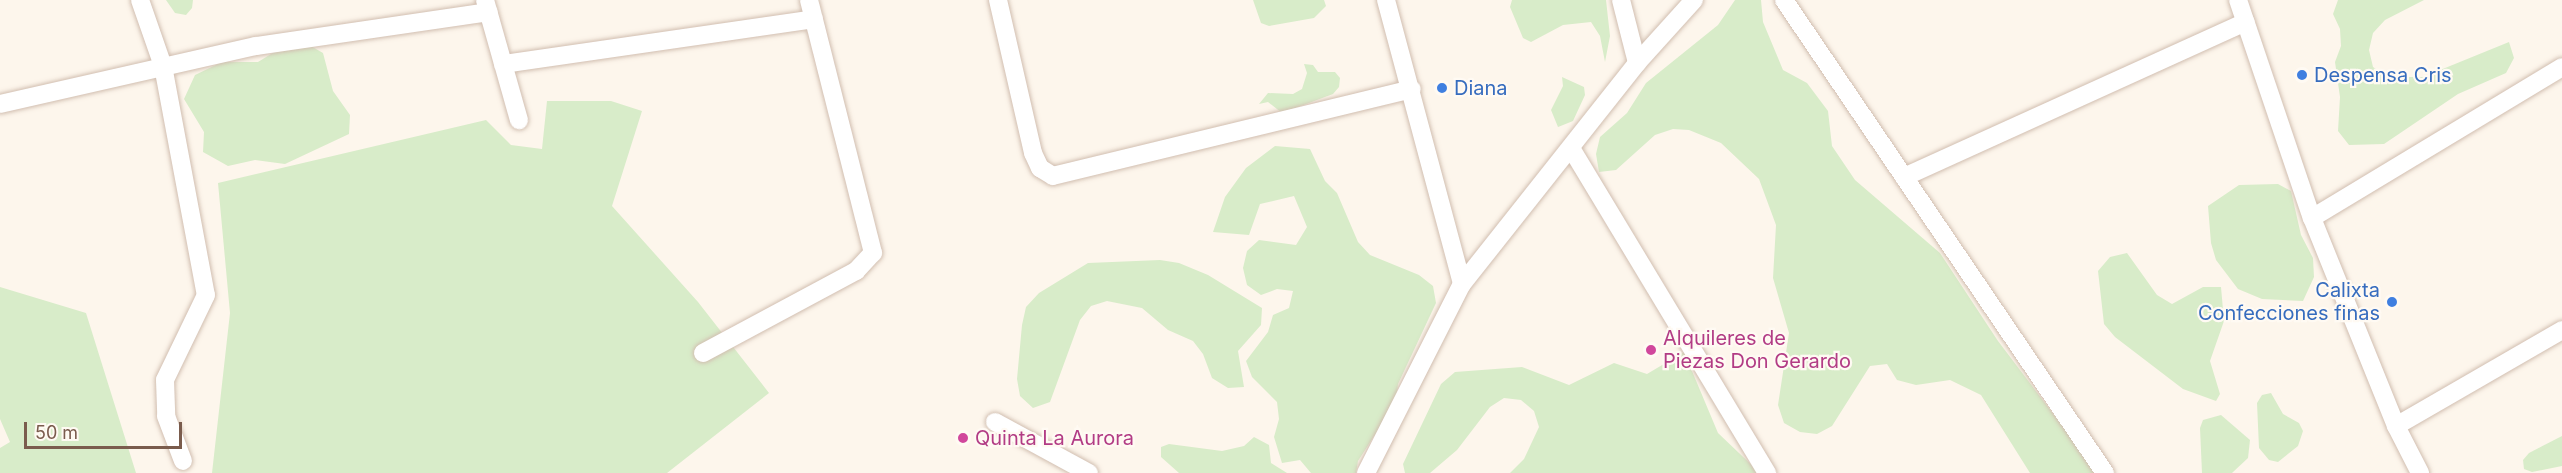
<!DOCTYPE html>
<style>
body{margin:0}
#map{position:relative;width:2562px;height:473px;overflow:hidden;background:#fdf6ec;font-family:Inter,sans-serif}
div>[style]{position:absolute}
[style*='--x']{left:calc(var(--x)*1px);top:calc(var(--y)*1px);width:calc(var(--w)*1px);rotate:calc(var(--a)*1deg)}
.green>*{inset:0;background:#d8ecc9}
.roads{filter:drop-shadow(0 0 2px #d1beb0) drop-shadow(0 0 2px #d1beb0)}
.street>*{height:18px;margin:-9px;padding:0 9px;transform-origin:9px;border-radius:9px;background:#fff}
.dots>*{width:16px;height:16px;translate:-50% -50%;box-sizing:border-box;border:3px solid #fffaf3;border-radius:50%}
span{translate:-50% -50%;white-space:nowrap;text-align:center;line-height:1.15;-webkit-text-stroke:4.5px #fffaf3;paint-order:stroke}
.shop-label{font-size:20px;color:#366cbe}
.left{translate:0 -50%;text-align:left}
.right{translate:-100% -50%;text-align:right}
.hotel-label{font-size:20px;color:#b23c85}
.scale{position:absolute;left:24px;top:422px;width:158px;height:27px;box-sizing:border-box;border:3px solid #7a5c4d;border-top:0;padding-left:8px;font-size:18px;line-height:21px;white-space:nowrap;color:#7a5c4d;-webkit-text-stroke:4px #fffaf3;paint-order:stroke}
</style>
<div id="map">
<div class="green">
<div style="clip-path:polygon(166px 0,193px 0,192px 8px,186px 15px,175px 13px)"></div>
<div style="clip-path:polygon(1253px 0,1324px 0,1326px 6px,1314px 18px,1269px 26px,1261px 23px)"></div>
<div style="clip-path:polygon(1512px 0,1606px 0,1610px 36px,1605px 62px,1600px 36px,1591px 22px,1563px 25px,1531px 42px,1523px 38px,1510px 7px)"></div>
<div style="clip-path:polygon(1735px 0,1761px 0,1763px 22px,1783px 70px,1807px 83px,1828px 111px,1832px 146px,1855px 180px,1940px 253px,1998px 341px,2098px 473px,2030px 473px,1981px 395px,1950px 380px,1916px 385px,1897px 380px,1887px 364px,1870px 366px,1832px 426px,1817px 434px,1800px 432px,1784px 423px,1778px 405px,1789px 333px,1773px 278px,1776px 225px,1759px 179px,1721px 143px,1689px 130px,1673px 129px,1655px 135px,1616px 170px,1599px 172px,1596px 154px,1600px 137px,1627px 113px,1646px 83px,1718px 25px)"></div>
<div style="clip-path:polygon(2338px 0,2424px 0,2385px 20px,2373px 33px,2369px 50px,2373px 67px,2387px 77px,2423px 77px,2509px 42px,2514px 58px,2506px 73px,2458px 94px,2384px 144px,2349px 145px,2338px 131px,2340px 97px,2335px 62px,2341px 46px,2340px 29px,2333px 14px)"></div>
<div style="clip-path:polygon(297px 38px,323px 53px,333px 91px,350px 115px,349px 134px,285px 164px,255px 160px,228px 166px,203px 152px,204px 132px,184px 99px,195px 75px,222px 62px,258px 62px)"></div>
<div style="clip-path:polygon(1304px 64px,1313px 65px,1318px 72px,1335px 72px,1340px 78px,1339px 87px,1333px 94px,1282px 113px,1268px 102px,1259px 104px,1268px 93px,1293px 94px,1302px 89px,1307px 73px)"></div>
<div style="clip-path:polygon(1562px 77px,1584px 87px,1585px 95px,1573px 121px,1558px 127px,1551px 110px,1563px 86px)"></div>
<div style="clip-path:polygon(547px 101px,611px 101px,642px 111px,612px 206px,698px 302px,769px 393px,667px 473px,212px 473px,230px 313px,218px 183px,486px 120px,511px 145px,542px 149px)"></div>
<div style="clip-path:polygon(1275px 146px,1310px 149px,1325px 181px,1337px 193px,1358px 242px,1370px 255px,1419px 275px,1433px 286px,1436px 303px,1398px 384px,1396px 402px,1358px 461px,1356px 473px,1311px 473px,1300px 460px,1282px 463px,1274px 437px,1279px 419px,1277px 402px,1252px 377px,1246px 361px,1268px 332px,1273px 315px,1289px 308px,1293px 291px,1277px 289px,1261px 295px,1247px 285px,1243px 268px,1247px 251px,1259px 240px,1296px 245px,1307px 227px,1294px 196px,1260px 204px,1249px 235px,1213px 232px,1225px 197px,1246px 168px)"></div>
<div style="clip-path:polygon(2278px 184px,2291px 191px,2301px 235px,2313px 258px,2314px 277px,2303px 301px,2262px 299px,2238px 289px,2216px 260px,2211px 243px,2208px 206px,2239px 185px)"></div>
<div style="clip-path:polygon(2127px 253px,2157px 295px,2172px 304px,2203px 287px,2221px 287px,2224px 321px,2210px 361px,2220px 394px,2216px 401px,2183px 389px,2115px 337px,2104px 324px,2098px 271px,2110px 257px)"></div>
<div style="clip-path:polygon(1160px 260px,1179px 263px,1208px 275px,1262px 308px,1261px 325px,1238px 351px,1244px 387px,1228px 388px,1212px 378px,1203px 354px,1193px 341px,1168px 330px,1142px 308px,1107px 301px,1091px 306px,1080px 320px,1050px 402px,1033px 408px,1020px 396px,1017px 379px,1022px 325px,1026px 307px,1039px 293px,1088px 263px)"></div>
<div style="clip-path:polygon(0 287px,86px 313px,136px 473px,0 473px,0 448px,10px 442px,0 419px)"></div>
<div style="clip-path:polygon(1684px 352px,1718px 433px,1760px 473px,1510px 473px,1524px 459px,1539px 427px,1534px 411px,1521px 400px,1504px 398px,1490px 407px,1457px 450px,1430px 473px,1405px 473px,1403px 464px,1441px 384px,1455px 372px,1522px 367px,1569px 385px,1614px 363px,1647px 374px)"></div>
<div style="clip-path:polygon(2271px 393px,2283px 414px,2299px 423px,2303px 431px,2298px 446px,2278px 462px,2269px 460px,2259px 448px,2257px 403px,2262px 395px)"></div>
<div style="clip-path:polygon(2221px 415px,2250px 440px,2248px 458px,2232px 473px,2202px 473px,2200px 428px,2203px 420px)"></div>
<div style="clip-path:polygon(2562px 436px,2562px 466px,2532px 472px,2524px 469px,2523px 460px,2529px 453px)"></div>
<div style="clip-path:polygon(1254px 437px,1269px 445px,1271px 463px,1287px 473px,1179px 473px,1161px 457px,1161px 447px,1169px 444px,1222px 451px,1244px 446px)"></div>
</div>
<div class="roads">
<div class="street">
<div style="--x:140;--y:0;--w:70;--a:70.8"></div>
<div style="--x:163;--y:66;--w:233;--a:79.4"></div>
<div style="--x:206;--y:295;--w:94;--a:115.8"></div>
<div style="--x:165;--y:380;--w:36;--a:88"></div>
<div style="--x:166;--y:416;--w:48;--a:69.3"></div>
<div style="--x:485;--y:0;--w:125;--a:74.2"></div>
<div style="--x:998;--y:0;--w:157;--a:77.1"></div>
<div style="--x:1033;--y:153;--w:17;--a:65"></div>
<div style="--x:1040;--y:168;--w:15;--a:32"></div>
<div style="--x:1053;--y:176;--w:369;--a:-13.6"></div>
<div style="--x:1386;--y:0;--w:294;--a:75"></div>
<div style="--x:1621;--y:0;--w:65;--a:75.7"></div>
<div style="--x:1784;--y:0;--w:572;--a:55.84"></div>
<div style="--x:2238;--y:0;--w:230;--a:71.3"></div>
<div style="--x:2312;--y:218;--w:224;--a:68"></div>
<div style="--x:2396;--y:426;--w:53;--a:62.9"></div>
<div style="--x:503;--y:64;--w:314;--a:-8.2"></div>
<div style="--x:0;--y:104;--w:262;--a:-12.8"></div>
<div style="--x:256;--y:46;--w:235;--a:-8.3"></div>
<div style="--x:1571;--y:148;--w:380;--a:58.9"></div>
<div style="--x:1904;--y:177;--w:375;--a:-24.4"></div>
<div style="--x:2312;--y:218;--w:292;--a:-31.1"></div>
<div style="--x:703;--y:353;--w:174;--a:-28.2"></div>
<div style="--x:856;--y:271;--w:25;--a:-47"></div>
<div style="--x:873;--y:253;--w:261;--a:-104.2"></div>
<div style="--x:995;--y:422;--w:107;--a:28.5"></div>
<div style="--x:2396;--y:426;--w:192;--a:-30"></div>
<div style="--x:1366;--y:473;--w:212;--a:-63.1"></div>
<div style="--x:1462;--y:284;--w:282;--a:-51.6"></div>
<div style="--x:1637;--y:63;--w:85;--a:-47.9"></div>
</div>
</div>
<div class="dots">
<div style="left:2302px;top:75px;background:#3f7fe0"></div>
<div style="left:1442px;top:88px;background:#3f7fe0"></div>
<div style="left:2392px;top:302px;background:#3f7fe0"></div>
<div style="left:1651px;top:350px;background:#d1479c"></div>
<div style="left:963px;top:438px;background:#d1479c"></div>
</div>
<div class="shop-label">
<span class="left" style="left:2314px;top:75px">Despensa Cris</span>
<span class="left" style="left:1454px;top:88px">Diana</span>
<span class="right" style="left:2380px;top:302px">Calixta<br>Confecciones finas</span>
</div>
<div class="hotel-label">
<span class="left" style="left:1663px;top:350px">Alquileres de<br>Piezas Don Gerardo</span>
<span class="left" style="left:975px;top:438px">Quinta La Aurora</span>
</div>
<div class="scale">50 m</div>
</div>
